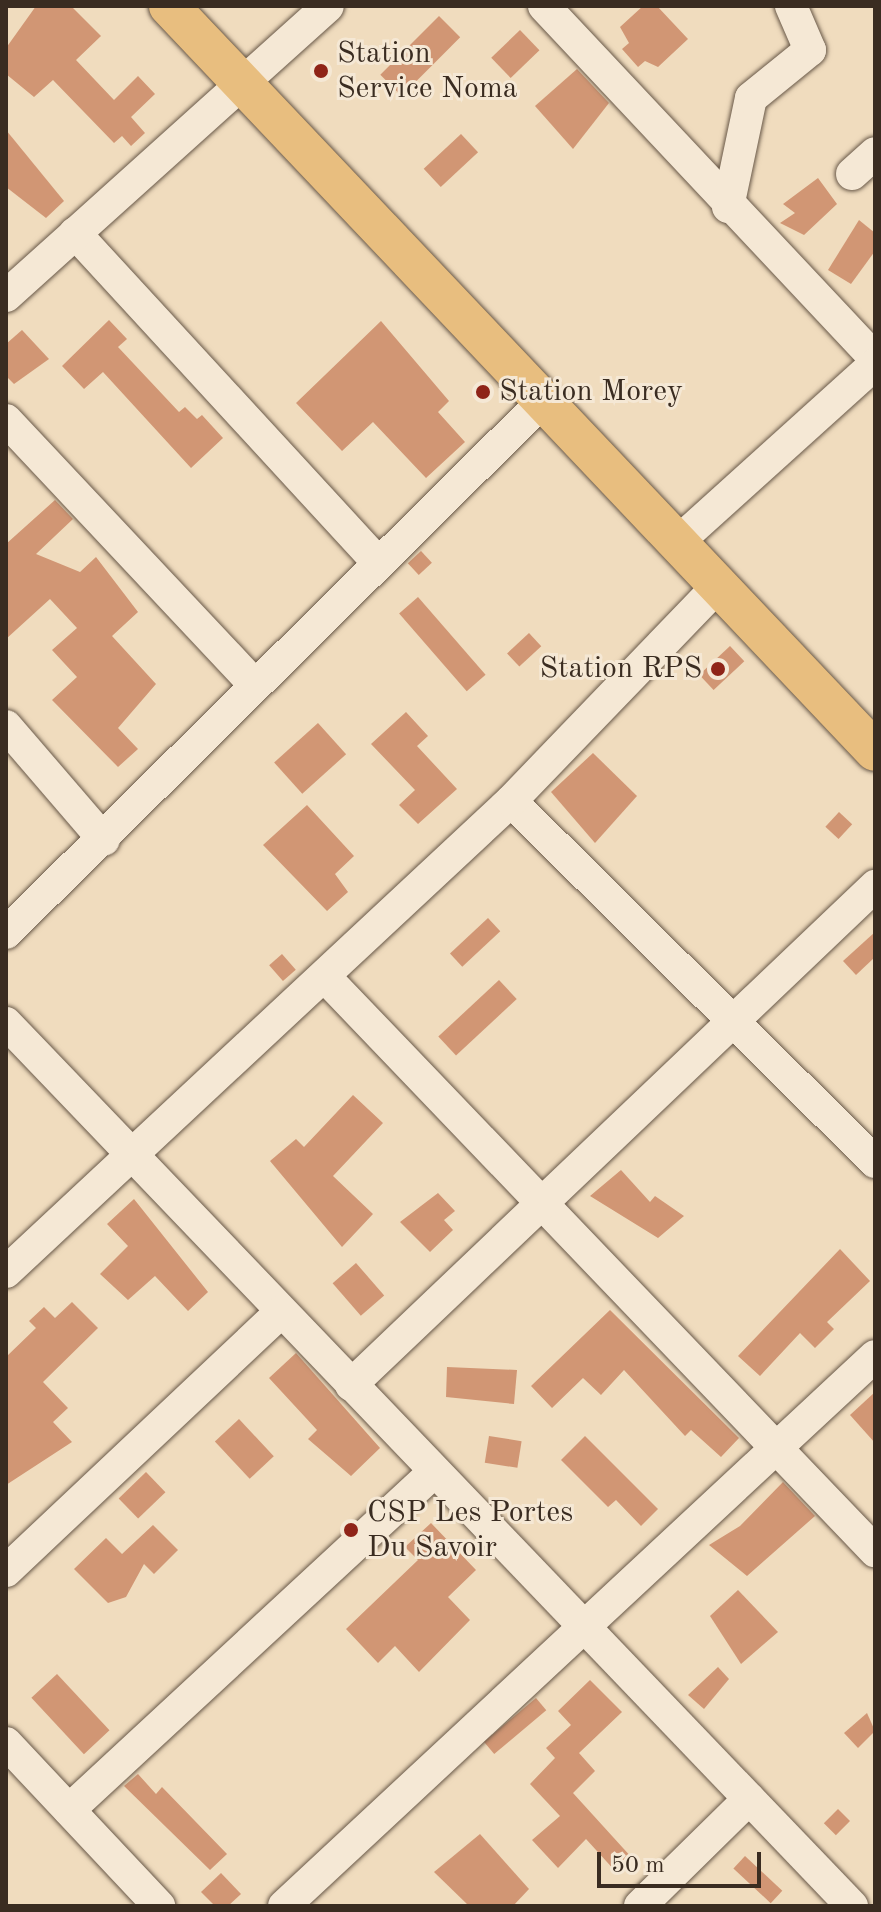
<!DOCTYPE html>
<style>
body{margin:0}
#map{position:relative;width:881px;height:1912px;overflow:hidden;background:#f0dcbe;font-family:"Old Standard TT",serif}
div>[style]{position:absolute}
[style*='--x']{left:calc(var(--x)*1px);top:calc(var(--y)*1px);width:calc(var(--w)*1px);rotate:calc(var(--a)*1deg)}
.building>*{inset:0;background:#d19674;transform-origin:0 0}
.roads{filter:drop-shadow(0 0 2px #685848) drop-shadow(0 0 2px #685848)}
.minor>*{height:32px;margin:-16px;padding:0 16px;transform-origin:16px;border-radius:16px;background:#f5e8d5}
.major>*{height:40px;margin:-20px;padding:0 20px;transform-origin:20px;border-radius:20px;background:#e8be7f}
.dots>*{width:22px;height:22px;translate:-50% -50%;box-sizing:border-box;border:4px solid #f5e8d5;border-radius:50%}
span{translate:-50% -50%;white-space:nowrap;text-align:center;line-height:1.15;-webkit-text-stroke:6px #f5e8d5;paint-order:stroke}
.poi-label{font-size:30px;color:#3a2c21}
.left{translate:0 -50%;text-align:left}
.right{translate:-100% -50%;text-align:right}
.frame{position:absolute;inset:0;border:8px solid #3a2c21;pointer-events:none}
.scale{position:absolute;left:597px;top:1852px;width:164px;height:36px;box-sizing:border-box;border:4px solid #3a2c21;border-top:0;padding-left:10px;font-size:24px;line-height:28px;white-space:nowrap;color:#3a2c21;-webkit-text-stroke:6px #f5e8d5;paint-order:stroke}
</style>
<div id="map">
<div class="building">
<div style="clip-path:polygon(36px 6px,71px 6px,101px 36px,76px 60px,114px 100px,138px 76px,155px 94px,131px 117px,145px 133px,131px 146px,122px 136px,114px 143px,53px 80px,34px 97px,6px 74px,6px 48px)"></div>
<div style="clip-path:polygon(643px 6px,657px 6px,688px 39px,658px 67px,645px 61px,638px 67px,622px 49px,629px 43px,620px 27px)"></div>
<div style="left:439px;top:16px;width:30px;height:83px;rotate:45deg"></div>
<div style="left:520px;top:30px;width:28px;height:40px;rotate:46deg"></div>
<div style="clip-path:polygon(577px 69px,609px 103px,573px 149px,535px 106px)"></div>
<div style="clip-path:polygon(6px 130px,64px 201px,46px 218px,6px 187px)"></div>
<div style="left:461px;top:134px;width:25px;height:51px;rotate:47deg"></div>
<div style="clip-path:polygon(818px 178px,837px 204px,804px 235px,780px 223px,795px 213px,783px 204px)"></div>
<div style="clip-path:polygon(859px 220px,875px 233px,875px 251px,851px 284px,828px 270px)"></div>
<div style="clip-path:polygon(109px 320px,127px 339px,118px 347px,179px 412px,185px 407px,197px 419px,202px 415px,223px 438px,191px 468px,103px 372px,84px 389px,62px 366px)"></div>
<div style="clip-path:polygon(381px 321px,449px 401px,438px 412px,465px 442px,426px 478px,373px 422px,342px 451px,296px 403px)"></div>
<div style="clip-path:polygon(22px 330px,49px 359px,14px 384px,6px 376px,6px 344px)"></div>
<div style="clip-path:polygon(55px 500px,73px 519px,36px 554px,80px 572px,96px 557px,138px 612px,112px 636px,156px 684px,118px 728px,138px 749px,118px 767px,52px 700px,77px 677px,52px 650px,77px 628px,50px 599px,6px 639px,6px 544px)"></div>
<div style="left:421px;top:551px;width:16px;height:18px;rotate:47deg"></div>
<div style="left:418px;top:597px;width:103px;height:25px;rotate:49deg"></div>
<div style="left:529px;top:633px;width:18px;height:30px;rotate:47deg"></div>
<div style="left:730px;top:646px;width:21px;height:42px;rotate:47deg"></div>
<div style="clip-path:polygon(406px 712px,428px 736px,417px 746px,457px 789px,418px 824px,399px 805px,415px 790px,371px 744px)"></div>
<div style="left:318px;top:723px;width:42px;height:59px;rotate:48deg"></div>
<div style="clip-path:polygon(593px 753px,637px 796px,595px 843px,551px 792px)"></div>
<div style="clip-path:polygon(307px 805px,354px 856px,335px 874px,348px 892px,327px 911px,263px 845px)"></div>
<div style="left:839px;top:812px;width:18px;height:20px;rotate:43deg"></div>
<div style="left:488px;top:918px;width:18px;height:52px;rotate:47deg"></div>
<div style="clip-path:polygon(875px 932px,875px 957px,856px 975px,843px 961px)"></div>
<div style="left:282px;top:954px;width:21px;height:17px;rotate:49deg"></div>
<div style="left:499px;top:980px;width:26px;height:83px;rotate:47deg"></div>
<div style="clip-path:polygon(353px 1095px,383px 1123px,333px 1176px,373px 1214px,342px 1247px,270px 1161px,296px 1139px,304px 1147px)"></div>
<div style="clip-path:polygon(621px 1170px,650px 1202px,655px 1196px,684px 1216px,658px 1238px,590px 1196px)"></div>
<div style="clip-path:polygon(438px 1193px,455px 1211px,444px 1220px,453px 1230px,430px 1252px,400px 1222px)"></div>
<div style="clip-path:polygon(134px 1199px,208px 1292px,188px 1311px,155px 1276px,128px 1300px,100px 1274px,128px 1246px,107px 1224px)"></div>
<div style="clip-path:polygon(840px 1249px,870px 1281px,827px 1322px,834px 1329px,815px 1348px,800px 1333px,760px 1376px,738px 1356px)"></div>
<div style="left:356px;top:1263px;width:43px;height:31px;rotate:49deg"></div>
<div style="clip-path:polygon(72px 1302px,98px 1328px,43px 1382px,68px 1408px,53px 1422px,72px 1442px,6px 1485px,6px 1357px,36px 1328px,29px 1321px,44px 1307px,55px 1318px)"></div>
<div style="clip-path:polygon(610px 1310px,739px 1438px,721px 1457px,691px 1430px,685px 1436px,624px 1370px,601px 1395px,583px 1378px,552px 1408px,531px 1386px)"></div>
<div style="clip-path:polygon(296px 1353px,380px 1448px,351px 1476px,308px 1439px,317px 1430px,269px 1378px)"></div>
<div style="clip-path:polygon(447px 1367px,517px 1370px,514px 1404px,446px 1397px)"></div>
<div style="clip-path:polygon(875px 1392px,875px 1443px,850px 1415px)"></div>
<div style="left:239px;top:1419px;width:51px;height:33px;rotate:47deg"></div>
<div style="left:489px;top:1436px;width:33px;height:27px;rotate:9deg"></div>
<div style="clip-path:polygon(585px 1436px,658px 1509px,641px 1526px,616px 1500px,608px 1507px,561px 1460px)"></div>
<div style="left:146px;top:1472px;width:28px;height:38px;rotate:46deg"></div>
<div style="clip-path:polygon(783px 1482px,815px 1516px,747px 1576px,709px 1545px,740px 1526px)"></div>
<div style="clip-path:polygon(431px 1523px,476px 1570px,448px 1597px,470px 1620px,419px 1672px,395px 1646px,378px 1663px,346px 1629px,418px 1560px,405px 1547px)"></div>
<div style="clip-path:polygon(153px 1525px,178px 1550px,154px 1574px,144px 1564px,126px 1597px,108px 1603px,74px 1569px,106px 1538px,122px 1554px)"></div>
<div style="clip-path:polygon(738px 1590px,778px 1632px,741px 1664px,710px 1616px)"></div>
<div style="clip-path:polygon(718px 1667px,729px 1679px,704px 1709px,688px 1695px)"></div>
<div style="left:57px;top:1674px;width:77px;height:35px;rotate:47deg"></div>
<div style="clip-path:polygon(590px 1680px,622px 1712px,579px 1753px,595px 1771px,573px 1793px,633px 1859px,617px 1873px,586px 1839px,558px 1868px,532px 1840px,560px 1816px,530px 1784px,555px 1758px,546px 1748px,571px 1725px,558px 1711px)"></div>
<div style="left:536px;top:1698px;width:16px;height:68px;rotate:50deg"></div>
<div style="clip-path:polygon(867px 1713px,875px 1731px,858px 1748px,844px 1733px)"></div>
<div style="clip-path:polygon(138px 1774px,156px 1794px,162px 1787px,227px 1854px,210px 1870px,124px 1786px)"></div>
<div style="left:838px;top:1809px;width:17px;height:20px;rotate:45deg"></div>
<div style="clip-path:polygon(480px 1834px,529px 1889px,513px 1906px,469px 1906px,434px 1872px)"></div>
<div style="left:745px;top:1856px;width:51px;height:17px;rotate:43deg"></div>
<div style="clip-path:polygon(221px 1873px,241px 1894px,228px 1906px,215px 1906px,201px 1892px)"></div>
</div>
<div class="roads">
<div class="minor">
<div style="--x:544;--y:6;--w:483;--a:46.8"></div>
<div style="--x:852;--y:174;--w:31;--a:-42"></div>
<div style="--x:728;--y:207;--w:111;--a:-78.1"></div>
<div style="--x:751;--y:98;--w:76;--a:-39.1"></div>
<div style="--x:810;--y:50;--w:48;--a:-113.4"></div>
<div style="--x:75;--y:233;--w:449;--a:47.4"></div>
<div style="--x:6;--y:296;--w:433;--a:-42"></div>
<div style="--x:6;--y:420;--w:364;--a:46.8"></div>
<div style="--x:679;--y:541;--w:264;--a:-42.1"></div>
<div style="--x:6;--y:726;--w:150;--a:49.3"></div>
<div style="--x:511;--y:801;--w:513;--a:44.76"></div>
<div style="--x:6;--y:933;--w:754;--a:-44.73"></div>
<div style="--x:326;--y:978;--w:794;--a:46.23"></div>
<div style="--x:6;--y:1023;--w:1223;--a:46.23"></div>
<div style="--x:6;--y:1272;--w:691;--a:-43"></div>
<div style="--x:511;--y:801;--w:300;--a:-46.1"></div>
<div style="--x:351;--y:1385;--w:724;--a:-43.6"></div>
<div style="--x:6;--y:1571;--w:378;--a:-43.3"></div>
<div style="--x:6;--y:1743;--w:224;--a:46.8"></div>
<div style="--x:69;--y:1810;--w:497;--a:-42.8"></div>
<div style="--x:284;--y:1906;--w:807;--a:-42.94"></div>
<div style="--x:640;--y:1906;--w:153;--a:-44.5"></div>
</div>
<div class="major">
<div style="--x:169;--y:6;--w:1026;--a:46.54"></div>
</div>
</div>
<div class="dots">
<div style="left:321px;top:71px;background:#8f2418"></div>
<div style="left:483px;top:392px;background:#8f2418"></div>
<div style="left:718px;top:669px;background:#8f2418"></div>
<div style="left:351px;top:1530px;background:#8f2418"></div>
</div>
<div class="poi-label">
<span class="left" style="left:337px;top:71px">Station<br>Service Noma</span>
<span class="left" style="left:499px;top:392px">Station Morey</span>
<span class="right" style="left:702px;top:669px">Station RPS</span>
<span class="left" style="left:367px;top:1530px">CSP Les Portes<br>Du Savoir</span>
</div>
<div class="frame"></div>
<div class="scale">50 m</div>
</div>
